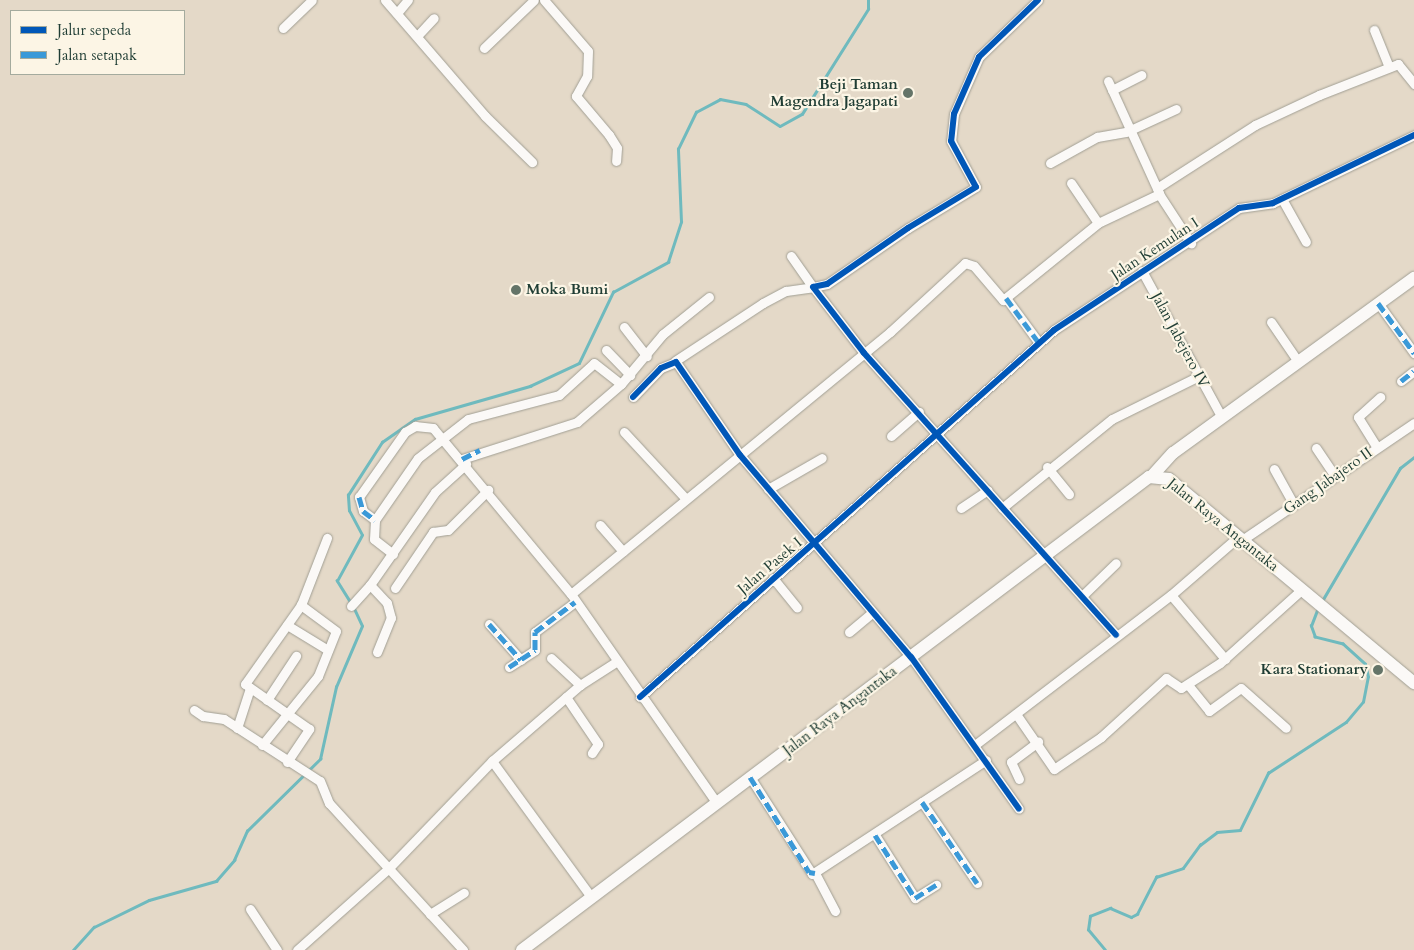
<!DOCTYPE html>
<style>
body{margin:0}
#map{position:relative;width:1414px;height:950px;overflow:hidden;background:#e4d9c8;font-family:Cardo,serif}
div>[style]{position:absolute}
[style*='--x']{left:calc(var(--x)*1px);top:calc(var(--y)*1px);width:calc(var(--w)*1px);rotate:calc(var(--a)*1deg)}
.stream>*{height:2.5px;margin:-1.25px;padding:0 1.25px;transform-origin:1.25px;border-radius:1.25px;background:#6fbabe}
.roads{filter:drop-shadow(0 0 1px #a19f94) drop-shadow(0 0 1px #a19f94)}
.street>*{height:9px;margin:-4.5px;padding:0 4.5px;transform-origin:4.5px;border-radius:4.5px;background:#fbf9f7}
.secondary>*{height:12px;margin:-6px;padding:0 6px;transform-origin:6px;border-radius:6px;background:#fbf9f7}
.quiet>*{height:5px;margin-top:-2.5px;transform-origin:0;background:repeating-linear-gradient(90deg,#3a99d8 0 10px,transparent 0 15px)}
.cycleway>*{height:6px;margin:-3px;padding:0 3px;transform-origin:3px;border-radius:3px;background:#0057b8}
.dots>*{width:14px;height:14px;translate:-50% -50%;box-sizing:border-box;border:2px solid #fcf5e5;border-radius:50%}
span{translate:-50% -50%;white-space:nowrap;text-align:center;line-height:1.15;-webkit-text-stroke:4.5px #fcf5e5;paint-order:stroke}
.poi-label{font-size:15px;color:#1f3d34;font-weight:700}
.right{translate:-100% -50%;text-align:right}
.left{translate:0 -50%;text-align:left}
.street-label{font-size:15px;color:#1f3d34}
.legend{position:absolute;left:10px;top:10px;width:175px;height:65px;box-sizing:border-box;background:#fcf5e5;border:1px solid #a4ab9e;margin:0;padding:6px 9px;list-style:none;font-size:15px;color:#1f3d34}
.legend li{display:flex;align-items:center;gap:10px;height:25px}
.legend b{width:25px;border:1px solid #a4ab9e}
</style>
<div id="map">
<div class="stream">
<div style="--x:1322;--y:601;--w:154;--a:-59.6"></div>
<div style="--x:1400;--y:468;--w:18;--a:-38"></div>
<div style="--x:350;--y:602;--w:25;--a:-122"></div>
<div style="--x:337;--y:581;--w:52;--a:-61.5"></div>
<div style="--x:362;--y:535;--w:27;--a:-118"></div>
<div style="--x:349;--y:511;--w:16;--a:-94"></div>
<div style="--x:348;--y:495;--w:63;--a:-57.3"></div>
<div style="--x:382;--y:442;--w:40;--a:-34.9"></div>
<div style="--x:415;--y:419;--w:120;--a:-16"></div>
<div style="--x:530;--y:386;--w:54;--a:-25.1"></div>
<div style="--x:579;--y:363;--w:79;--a:-64.4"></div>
<div style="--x:613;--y:292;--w:63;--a:-28.6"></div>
<div style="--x:668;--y:262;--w:42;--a:-72"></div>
<div style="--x:681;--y:222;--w:73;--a:-92.4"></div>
<div style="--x:678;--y:149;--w:41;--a:-64.1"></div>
<div style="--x:696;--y:112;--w:27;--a:-28"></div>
<div style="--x:720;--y:99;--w:26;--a:11"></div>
<div style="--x:746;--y:104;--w:40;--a:32.9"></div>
<div style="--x:780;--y:126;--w:25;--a:-29"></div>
<div style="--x:802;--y:114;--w:124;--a:-57.8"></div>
<div style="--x:868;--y:9;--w:9;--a:-90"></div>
<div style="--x:73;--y:950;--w:31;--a:-48"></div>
<div style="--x:94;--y:927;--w:61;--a:-26.1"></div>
<div style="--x:149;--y:900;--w:70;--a:-15.8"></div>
<div style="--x:216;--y:881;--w:28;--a:-49"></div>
<div style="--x:234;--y:860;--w:32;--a:-66"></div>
<div style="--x:247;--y:831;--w:103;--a:-44.6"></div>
<div style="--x:320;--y:759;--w:74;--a:-77.5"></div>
<div style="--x:336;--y:687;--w:66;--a:-66.9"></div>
<div style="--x:362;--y:626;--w:21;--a:-115"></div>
<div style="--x:1105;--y:950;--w:26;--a:-130"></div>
<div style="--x:1088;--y:930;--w:14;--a:-82"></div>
<div style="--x:1090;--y:916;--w:22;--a:-22"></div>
<div style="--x:1110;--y:908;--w:23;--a:23"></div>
<div style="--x:1131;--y:917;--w:7;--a:-27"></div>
<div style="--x:1137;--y:914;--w:42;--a:-62.8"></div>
<div style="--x:1156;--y:877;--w:28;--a:-18"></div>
<div style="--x:1183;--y:868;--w:29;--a:-54"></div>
<div style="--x:1200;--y:845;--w:21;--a:-37"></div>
<div style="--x:1217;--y:832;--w:23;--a:-5"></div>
<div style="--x:1240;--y:830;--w:64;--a:-63.8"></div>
<div style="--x:1268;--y:773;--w:93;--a:-33.2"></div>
<div style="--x:1346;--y:722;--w:26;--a:-50"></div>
<div style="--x:1363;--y:702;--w:25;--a:-79"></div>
<div style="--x:1368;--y:677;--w:13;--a:-103"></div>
<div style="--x:1365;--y:664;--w:30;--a:-138"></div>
<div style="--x:1343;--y:644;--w:29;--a:-166"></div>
<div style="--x:1315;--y:637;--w:12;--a:-110"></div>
<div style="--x:1311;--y:626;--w:19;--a:-69"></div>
</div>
<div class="roads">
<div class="street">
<div style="--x:385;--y:0;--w:153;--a:49.2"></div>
<div style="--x:485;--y:116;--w:66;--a:44.4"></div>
<div style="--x:544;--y:0;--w:67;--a:49.2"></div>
<div style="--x:588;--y:51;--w:25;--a:92"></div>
<div style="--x:587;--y:76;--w:23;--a:119"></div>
<div style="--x:576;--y:96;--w:51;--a:49.8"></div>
<div style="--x:609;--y:135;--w:15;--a:58"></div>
<div style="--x:617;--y:148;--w:13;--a:94"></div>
<div style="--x:1038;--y:0;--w:82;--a:136"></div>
<div style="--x:979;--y:57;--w:62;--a:113.7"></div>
<div style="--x:954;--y:114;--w:27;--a:96"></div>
<div style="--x:951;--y:141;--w:52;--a:61.5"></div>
<div style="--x:976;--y:187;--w:79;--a:148.9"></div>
<div style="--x:908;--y:228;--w:98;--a:145.3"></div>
<div style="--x:827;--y:284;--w:14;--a:168"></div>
<div style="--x:813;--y:287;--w:83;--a:52.3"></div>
<div style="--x:864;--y:353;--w:378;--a:48.2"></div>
<div style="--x:397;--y:13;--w:17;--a:-50"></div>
<div style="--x:283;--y:28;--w:40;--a:-44"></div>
<div style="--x:1374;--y:30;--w:40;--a:68"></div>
<div style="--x:418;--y:35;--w:23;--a:-47"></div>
<div style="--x:484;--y:48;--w:69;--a:-43.8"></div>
<div style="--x:1108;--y:81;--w:123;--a:65.5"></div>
<div style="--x:1112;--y:90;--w:33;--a:-27"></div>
<div style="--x:1050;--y:163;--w:54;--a:-29"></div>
<div style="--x:1097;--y:137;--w:29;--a:-10"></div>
<div style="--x:1126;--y:132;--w:55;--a:-24.7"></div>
<div style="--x:1071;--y:183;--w:48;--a:56"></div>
<div style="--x:1157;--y:188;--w:117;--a:-32.7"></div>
<div style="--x:1255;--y:125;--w:71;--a:-25.1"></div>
<div style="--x:1319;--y:95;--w:85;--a:-21.4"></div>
<div style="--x:1398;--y:64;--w:26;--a:51"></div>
<div style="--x:1282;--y:199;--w:49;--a:60.8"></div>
<div style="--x:791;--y:256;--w:38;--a:55"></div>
<div style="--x:1142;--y:271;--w:167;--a:61.4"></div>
<div style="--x:1006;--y:298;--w:56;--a:53.7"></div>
<div style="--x:1378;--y:303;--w:62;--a:54.2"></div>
<div style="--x:1271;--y:322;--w:46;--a:55.6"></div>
<div style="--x:624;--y:327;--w:37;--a:52"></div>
<div style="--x:606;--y:350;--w:35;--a:46"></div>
<div style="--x:675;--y:361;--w:105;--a:-33.4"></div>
<div style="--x:763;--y:303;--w:26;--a:-28"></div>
<div style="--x:786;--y:291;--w:27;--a:-8"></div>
<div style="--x:1401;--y:381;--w:16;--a:-38"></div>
<div style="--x:633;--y:397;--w:40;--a:-46"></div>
<div style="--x:661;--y:368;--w:16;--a:-22"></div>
<div style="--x:676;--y:362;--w:113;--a:55.5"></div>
<div style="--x:740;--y:455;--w:265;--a:49.8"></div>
<div style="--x:911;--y:657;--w:186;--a:54.6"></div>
<div style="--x:624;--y:432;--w:91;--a:47.2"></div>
<div style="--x:891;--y:436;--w:37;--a:-41"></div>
<div style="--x:1376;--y:446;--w:34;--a:-122"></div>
<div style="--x:1358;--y:417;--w:30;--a:-42"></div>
<div style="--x:1316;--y:448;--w:32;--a:56"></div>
<div style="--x:462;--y:459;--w:121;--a:-17.8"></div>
<div style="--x:577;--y:422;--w:58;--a:-40.8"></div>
<div style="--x:621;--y:384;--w:65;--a:-50"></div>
<div style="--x:663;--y:334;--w:59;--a:-38.8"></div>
<div style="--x:1047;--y:467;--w:35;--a:51"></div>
<div style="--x:1274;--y:469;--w:41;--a:60.9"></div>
<div style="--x:768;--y:489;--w:62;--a:-29.9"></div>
<div style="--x:961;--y:508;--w:32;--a:-34"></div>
<div style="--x:1002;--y:508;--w:141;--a:-39"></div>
<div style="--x:1112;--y:419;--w:97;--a:-26.3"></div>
<div style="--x:375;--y:520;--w:15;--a:-143"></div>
<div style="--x:363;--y:511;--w:15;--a:-106"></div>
<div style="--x:359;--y:497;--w:80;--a:-54.7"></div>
<div style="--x:405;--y:432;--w:12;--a:-31"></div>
<div style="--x:415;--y:426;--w:18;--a:6"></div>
<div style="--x:433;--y:428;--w:216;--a:50.3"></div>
<div style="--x:571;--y:594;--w:254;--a:55.1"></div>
<div style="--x:600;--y:525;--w:35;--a:49"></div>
<div style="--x:1242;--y:540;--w:208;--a:-34.2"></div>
<div style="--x:393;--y:554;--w:24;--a:-142"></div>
<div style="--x:374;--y:539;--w:19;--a:-87"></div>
<div style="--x:375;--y:520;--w:75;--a:-55.3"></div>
<div style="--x:418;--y:458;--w:63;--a:-38"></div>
<div style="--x:468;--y:419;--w:94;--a:-14.8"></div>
<div style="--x:559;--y:395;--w:47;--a:-42.4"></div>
<div style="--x:594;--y:363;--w:34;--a:38"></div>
<div style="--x:773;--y:578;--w:38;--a:51"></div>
<div style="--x:395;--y:588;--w:68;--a:-55.8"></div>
<div style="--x:433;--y:532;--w:15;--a:-8"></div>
<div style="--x:448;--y:530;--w:57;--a:-45"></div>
<div style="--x:571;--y:594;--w:413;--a:-39.4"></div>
<div style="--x:890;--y:332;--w:102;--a:-42.6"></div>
<div style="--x:965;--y:263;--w:9;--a:18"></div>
<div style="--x:974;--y:266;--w:45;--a:49.5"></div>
<div style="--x:1003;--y:300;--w:122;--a:-39"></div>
<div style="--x:1098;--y:223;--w:68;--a:-25.4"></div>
<div style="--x:1159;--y:194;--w:59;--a:56.9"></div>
<div style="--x:1171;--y:595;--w:84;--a:49.8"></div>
<div style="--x:1082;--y:596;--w:47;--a:-44.1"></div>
<div style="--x:351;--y:606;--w:28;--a:-48"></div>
<div style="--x:489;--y:624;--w:48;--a:48.4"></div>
<div style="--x:287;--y:625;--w:48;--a:31.4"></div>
<div style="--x:849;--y:632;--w:30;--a:-40"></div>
<div style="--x:377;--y:652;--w:37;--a:-68"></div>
<div style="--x:391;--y:618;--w:16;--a:-105"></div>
<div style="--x:387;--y:603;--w:25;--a:-133"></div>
<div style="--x:370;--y:585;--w:113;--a:-55"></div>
<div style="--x:435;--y:492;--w:42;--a:-42.1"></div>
<div style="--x:551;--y:658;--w:40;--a:43"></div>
<div style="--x:509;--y:667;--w:31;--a:-33"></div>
<div style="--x:535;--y:650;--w:18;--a:-90"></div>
<div style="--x:535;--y:632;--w:50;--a:-36.9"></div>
<div style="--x:1189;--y:686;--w:32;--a:51"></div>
<div style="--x:1209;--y:711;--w:39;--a:-36"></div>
<div style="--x:1241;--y:688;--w:60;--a:41.6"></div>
<div style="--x:566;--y:697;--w:57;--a:55.8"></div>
<div style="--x:598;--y:744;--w:11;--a:124"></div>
<div style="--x:640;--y:697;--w:553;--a:-41.56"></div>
<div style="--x:1054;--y:330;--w:222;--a:-33.4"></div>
<div style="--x:1239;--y:208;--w:34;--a:-8"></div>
<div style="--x:1273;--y:203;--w:157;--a:-25.7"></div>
<div style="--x:267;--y:700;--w:53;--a:-56.6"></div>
<div style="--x:194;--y:710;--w:11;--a:34"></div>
<div style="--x:203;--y:716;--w:21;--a:8"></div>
<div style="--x:224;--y:719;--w:114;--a:32.9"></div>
<div style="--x:320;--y:781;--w:24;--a:68"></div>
<div style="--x:329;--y:803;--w:199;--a:47.6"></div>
<div style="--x:1016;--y:714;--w:67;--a:55.4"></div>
<div style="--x:1054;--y:769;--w:57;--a:-34.2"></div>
<div style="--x:1101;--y:737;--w:88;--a:-42.2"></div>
<div style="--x:1166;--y:678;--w:18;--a:34"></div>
<div style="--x:1181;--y:688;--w:46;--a:-32.7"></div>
<div style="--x:1220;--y:663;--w:109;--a:-42"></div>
<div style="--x:237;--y:728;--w:42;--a:-72"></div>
<div style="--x:976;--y:744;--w:245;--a:-37.4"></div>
<div style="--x:1171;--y:595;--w:89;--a:-40.9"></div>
<div style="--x:262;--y:745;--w:89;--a:-50.9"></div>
<div style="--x:318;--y:676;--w:48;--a:-68.2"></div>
<div style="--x:336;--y:631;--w:44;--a:-143.4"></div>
<div style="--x:492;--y:761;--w:168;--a:53.9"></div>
<div style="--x:287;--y:762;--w:40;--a:-56"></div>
<div style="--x:309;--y:729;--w:78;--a:-144.9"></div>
<div style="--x:245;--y:684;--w:97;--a:-54.7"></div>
<div style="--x:301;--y:605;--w:72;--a:-68.8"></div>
<div style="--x:750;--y:777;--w:115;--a:57.4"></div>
<div style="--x:812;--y:874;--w:208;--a:-33.2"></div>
<div style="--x:1019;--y:779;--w:19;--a:-115"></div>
<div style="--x:1011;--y:762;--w:34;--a:-37"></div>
<div style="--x:922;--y:802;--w:98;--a:55.8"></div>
<div style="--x:875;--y:835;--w:75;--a:57.6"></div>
<div style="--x:915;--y:898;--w:25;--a:-32"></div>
<div style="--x:815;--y:873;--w:43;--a:62.2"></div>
<div style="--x:250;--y:909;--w:49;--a:56.6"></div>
<div style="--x:430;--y:914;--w:40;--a:-32"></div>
<div style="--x:297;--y:950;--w:123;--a:-41.7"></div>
<div style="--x:389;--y:868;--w:149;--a:-46.1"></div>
<div style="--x:492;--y:761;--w:116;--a:-40.8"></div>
<div style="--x:580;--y:685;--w:43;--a:-32.6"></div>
</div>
<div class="secondary">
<div style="--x:1152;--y:476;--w:31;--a:-48"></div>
<div style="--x:1173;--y:453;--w:298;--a:-36"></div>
<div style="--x:522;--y:950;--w:785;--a:-37.03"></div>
<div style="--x:1149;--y:477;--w:20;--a:6"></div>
<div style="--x:1169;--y:479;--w:319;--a:39.8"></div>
</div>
</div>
<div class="quiet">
<div style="--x:1006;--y:298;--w:56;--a:53.7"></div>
<div style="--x:1378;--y:303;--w:62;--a:54.2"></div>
<div style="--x:1401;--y:381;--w:16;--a:-38"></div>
<div style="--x:462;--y:459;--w:20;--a:-27"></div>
<div style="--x:359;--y:497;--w:15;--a:74"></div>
<div style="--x:363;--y:511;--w:15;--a:37"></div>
<div style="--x:489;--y:624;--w:48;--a:48.4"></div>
<div style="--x:509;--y:667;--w:31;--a:-33"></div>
<div style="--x:535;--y:650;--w:18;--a:-90"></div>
<div style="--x:535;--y:632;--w:50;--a:-36.9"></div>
<div style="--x:750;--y:777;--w:112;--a:58.2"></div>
<div style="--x:809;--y:872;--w:6;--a:9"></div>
<div style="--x:922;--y:802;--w:98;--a:55.8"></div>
<div style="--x:875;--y:835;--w:75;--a:57.6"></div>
<div style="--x:915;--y:898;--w:25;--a:-32"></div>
</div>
<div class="cycleway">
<div style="--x:1038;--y:0;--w:82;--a:136"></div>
<div style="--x:979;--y:57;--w:62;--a:113.7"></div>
<div style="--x:954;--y:114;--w:27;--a:96"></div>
<div style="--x:951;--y:141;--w:52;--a:61.5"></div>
<div style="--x:976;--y:187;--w:79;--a:148.9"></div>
<div style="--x:908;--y:228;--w:98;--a:145.3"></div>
<div style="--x:827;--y:284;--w:14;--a:168"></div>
<div style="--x:813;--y:287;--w:83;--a:52.3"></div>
<div style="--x:864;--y:353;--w:378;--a:48.2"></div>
<div style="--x:633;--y:397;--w:40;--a:-46"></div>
<div style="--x:661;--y:368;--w:16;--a:-22"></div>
<div style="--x:676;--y:362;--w:113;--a:55.5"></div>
<div style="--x:740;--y:455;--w:265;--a:49.8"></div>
<div style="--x:911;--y:657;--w:186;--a:54.6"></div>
<div style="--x:640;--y:697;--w:553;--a:-41.56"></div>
<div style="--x:1054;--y:330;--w:222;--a:-33.4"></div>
<div style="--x:1239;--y:208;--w:34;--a:-8"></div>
<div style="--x:1273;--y:203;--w:157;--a:-25.7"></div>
</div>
<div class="dots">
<div style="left:908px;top:93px;background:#647468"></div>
<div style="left:516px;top:290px;background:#647468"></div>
<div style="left:1378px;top:670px;background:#647468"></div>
</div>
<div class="poi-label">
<span class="right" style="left:898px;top:93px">Beji Taman<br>Magendra Jagapati</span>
<span class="left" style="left:526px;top:290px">Moka Bumi</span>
<span class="right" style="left:1368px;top:670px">Kara Stationary</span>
</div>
<div class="street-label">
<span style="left:1155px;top:249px;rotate:-33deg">Jalan Kemulan I</span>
<span style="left:1180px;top:340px;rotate:62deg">Jalan Jabejero IV</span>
<span style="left:1328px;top:481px;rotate:-35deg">Gang Jabajero II</span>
<span style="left:1223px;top:525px;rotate:39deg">Jalan Raya Angantaka</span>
<span style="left:770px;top:566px;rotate:-40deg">Jalan Pasek I</span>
<span style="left:840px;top:711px;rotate:-37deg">Jalan Raya Angantaka</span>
</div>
<ul class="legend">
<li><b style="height:6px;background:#0057b8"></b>Jalur sepeda</li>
<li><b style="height:6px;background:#3a99d8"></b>Jalan setapak</li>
</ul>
</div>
